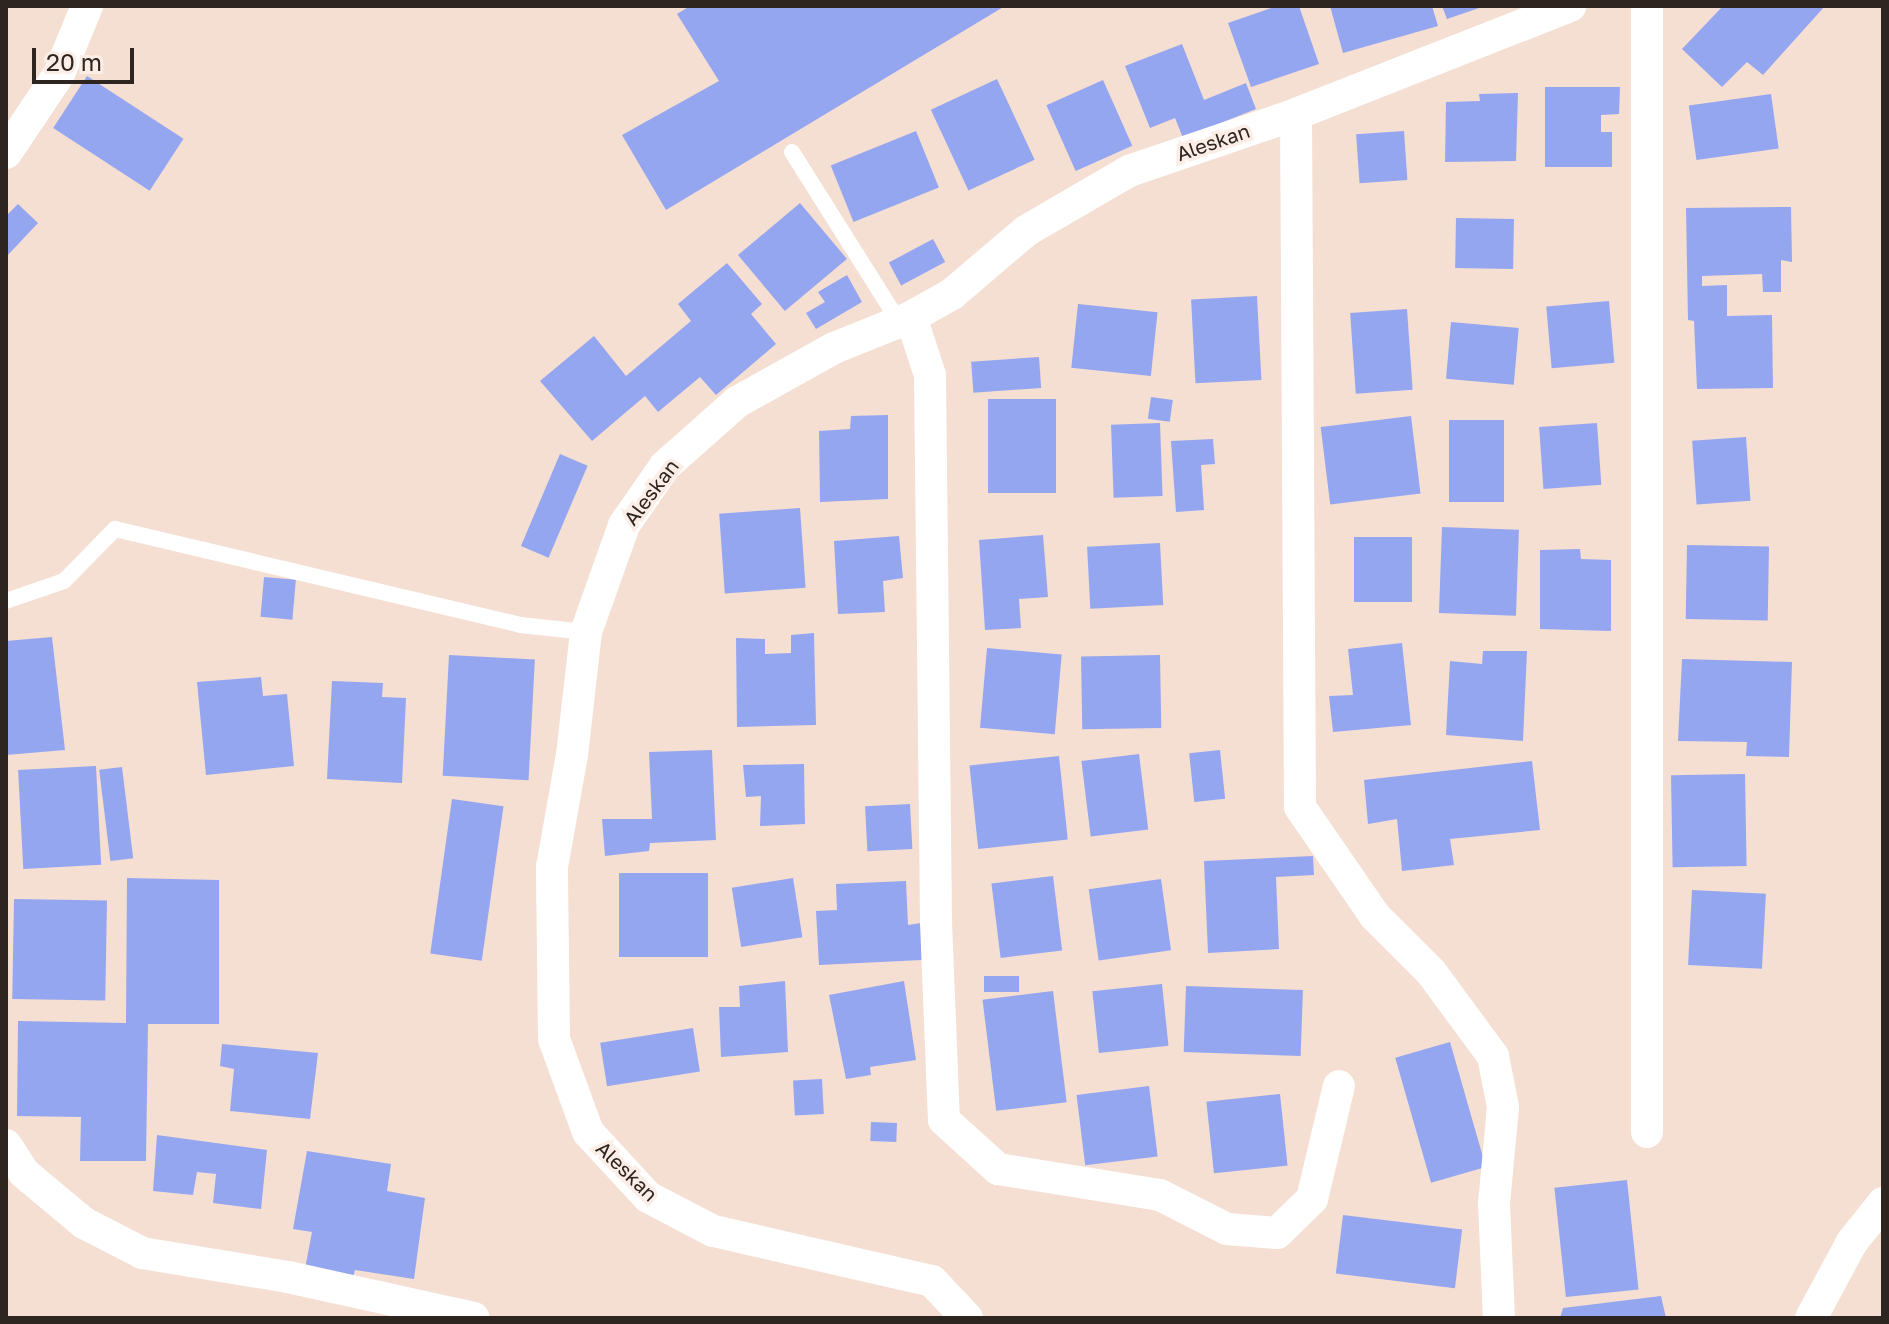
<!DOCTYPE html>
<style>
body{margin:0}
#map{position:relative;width:1889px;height:1324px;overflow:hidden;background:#f5ded2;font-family:"Golos Text",sans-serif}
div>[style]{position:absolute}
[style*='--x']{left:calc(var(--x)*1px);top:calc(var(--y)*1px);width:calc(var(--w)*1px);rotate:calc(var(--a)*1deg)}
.building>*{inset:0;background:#95a6f1;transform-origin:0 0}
.service>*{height:16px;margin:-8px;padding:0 8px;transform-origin:8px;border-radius:8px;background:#fff}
.minor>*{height:32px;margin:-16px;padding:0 16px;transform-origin:16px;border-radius:16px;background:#fff}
span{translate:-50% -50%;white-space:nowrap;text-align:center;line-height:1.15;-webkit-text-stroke:7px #fceee6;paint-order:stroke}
.street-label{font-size:20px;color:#2e2521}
.frame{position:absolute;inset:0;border:8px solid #2e2521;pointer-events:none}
.scale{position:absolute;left:32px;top:48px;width:102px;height:36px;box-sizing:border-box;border:4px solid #2e2521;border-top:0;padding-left:10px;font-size:24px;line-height:28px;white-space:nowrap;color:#2e2521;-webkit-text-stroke:6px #fceee6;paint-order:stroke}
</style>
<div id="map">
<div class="building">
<div style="clip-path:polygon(690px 6px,1005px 6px,666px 210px,622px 135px,719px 81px,677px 14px)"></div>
<div style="clip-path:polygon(1277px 6px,1299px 6px,1319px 64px,1251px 87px,1228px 23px)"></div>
<div style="clip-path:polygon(1330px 6px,1432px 6px,1438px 26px,1343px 53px)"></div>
<div style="clip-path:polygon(1442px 6px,1485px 6px,1447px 19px)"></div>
<div style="clip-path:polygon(1723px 6px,1825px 6px,1763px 75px,1747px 62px,1722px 87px,1682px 49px)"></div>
<div style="clip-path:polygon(1182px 44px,1204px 100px,1246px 83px,1256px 109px,1183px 138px,1175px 118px,1150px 128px,1125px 66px)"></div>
<div style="left:87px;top:76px;width:115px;height:62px;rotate:33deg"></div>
<div style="left:997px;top:79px;width:89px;height:73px;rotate:65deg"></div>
<div style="left:1103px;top:80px;width:72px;height:62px;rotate:66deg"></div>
<div style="clip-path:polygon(1545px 87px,1620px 87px,1619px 114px,1601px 115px,1601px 132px,1612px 132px,1612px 167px,1545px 167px)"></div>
<div style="clip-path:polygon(1518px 93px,1516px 161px,1445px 162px,1446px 102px,1480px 101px,1479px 94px)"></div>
<div style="left:1771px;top:94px;width:55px;height:83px;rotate:82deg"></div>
<div style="left:916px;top:131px;width:61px;height:92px;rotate:68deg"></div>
<div style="left:1404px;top:131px;width:49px;height:48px;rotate:86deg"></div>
<div style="left:800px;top:203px;width:73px;height:81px;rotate:50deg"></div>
<div style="clip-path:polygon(18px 204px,38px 223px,6px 257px,6px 216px)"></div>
<div style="clip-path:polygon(1791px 207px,1792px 262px,1781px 260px,1781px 292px,1763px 292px,1762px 274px,1702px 276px,1702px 286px,1727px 285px,1727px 316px,1772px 315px,1773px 388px,1697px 389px,1694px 321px,1688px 320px,1686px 208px)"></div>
<div style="left:1456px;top:218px;width:58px;height:50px;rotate:1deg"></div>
<div style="left:933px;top:239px;width:26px;height:50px;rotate:62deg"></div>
<div style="clip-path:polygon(727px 263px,762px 304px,751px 314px,776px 344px,716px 395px,700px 377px,658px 412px,645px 396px,592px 441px,540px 381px,594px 336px,626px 376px,691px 321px,678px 304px)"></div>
<div style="clip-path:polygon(847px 275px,862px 302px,816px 329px,806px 313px,825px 302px,818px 292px)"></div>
<div style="left:1257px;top:296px;width:84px;height:66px;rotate:87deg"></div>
<div style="left:1609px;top:301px;width:62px;height:63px;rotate:85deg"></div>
<div style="left:1078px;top:304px;width:80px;height:64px;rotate:6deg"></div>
<div style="left:1407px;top:309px;width:81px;height:57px;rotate:86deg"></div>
<div style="left:1451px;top:322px;width:68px;height:57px;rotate:5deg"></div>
<div style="left:1039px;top:357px;width:31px;height:68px;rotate:86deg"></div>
<div style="left:1151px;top:397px;width:22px;height:22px;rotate:8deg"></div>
<div style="left:988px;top:399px;width:68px;height:94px"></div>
<div style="clip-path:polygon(888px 415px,888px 499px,820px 502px,819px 431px,850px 429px,851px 416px)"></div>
<div style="left:1411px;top:416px;width:78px;height:91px;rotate:83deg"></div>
<div style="left:1449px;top:420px;width:55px;height:82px"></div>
<div style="left:1160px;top:423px;width:73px;height:49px;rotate:88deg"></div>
<div style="left:1597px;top:423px;width:62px;height:58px;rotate:86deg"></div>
<div style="left:1746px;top:437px;width:64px;height:54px;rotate:86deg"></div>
<div style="clip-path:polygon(1213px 439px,1215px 464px,1201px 465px,1204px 510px,1176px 512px,1171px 441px)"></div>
<div style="left:560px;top:454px;width:30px;height:100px;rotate:23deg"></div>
<div style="left:800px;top:508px;width:80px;height:81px;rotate:86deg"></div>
<div style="left:1442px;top:527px;width:77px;height:86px;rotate:2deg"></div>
<div style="clip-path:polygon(1043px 535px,1048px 597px,1019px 599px,1021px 628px,985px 630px,979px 540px)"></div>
<div style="clip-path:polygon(899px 536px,903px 578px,883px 581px,885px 612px,838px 614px,834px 541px)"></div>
<div style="left:1412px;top:537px;width:65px;height:58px;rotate:90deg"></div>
<div style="left:1160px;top:543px;width:62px;height:73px;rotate:87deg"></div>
<div style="left:1687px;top:545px;width:82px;height:74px;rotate:1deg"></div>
<div style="clip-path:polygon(1580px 549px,1581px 559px,1611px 560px,1611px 631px,1540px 629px,1540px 550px)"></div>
<div style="left:264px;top:577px;width:32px;height:40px;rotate:5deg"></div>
<div style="clip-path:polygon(814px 633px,816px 725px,737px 727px,736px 638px,765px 639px,765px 654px,791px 653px,791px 635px)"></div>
<div style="clip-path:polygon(52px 637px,65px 750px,6px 755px,6px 641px)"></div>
<div style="clip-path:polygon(1402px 643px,1411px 725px,1333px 732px,1329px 696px,1353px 695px,1348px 649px)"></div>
<div style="left:987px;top:648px;width:75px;height:80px;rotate:5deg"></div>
<div style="clip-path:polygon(1483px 651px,1527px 651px,1523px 741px,1446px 735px,1450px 661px,1482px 664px)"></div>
<div style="left:449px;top:655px;width:86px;height:121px;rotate:3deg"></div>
<div style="left:1160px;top:655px;width:73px;height:79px;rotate:89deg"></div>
<div style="clip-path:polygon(1682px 659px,1792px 662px,1789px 757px,1746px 756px,1747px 742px,1678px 741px)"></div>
<div style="clip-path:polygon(261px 677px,263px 696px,287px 694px,294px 766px,206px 775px,197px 682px)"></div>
<div style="clip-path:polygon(332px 681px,383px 683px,382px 697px,406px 698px,402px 783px,327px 779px)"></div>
<div style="clip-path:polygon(712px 750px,716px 840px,650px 843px,649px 851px,605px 856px,602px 819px,652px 819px,649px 752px)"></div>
<div style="left:1220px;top:750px;width:49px;height:31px;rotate:84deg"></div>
<div style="left:1139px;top:754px;width:76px;height:58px;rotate:83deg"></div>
<div style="left:1059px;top:756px;width:84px;height:90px;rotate:84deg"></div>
<div style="clip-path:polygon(1532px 761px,1540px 830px,1450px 839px,1454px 865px,1402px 871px,1397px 819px,1368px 824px,1364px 780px)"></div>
<div style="clip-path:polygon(804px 764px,805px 824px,760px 826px,761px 796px,746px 797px,743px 765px)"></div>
<div style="left:96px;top:766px;width:99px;height:78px;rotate:87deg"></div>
<div style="left:122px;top:767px;width:92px;height:23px;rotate:83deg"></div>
<div style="left:1745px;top:774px;width:92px;height:74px;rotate:89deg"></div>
<div style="left:452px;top:799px;width:52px;height:156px;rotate:8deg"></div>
<div style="left:910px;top:804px;width:45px;height:45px;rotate:87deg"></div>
<div style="clip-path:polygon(1313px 856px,1314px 875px,1276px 877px,1279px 949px,1208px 953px,1204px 861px)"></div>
<div style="left:708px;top:873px;width:84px;height:89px;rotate:90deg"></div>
<div style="left:1053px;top:876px;width:75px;height:62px;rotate:83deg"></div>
<div style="clip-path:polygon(127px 878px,219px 880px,219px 1024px,148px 1024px,146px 1161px,80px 1161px,81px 1117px,17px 1116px,18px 1021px,126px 1023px)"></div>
<div style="left:793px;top:878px;width:60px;height:62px;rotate:81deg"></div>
<div style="left:1161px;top:879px;width:72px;height:73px;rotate:82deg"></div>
<div style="clip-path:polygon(906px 881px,908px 925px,921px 923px,922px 960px,819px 965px,816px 911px,837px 910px,836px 884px)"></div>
<div style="left:1692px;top:890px;width:74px;height:75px;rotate:3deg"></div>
<div style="left:14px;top:899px;width:93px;height:100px;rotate:1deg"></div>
<div style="left:984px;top:976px;width:35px;height:16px"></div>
<div style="clip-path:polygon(785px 981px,788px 1052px,721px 1057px,719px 1007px,740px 1007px,739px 986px)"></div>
<div style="clip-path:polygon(904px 981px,916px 1060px,870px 1067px,871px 1075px,846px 1079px,829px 995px)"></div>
<div style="left:1162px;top:984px;width:62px;height:70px;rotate:84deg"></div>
<div style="left:1186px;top:986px;width:117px;height:66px;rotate:2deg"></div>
<div style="left:1053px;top:991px;width:112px;height:71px;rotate:83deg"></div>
<div style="left:693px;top:1028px;width:44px;height:94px;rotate:81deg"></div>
<div style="left:1450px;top:1042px;width:130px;height:57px;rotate:74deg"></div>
<div style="clip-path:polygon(222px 1044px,318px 1053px,310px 1119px,230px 1111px,234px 1069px,220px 1066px)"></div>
<div style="left:822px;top:1079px;width:35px;height:29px;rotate:87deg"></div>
<div style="left:1149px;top:1086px;width:71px;height:73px;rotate:83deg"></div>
<div style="left:1280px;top:1094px;width:72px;height:74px;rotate:84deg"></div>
<div style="left:871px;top:1122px;width:26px;height:19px;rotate:2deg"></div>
<div style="clip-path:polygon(157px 1135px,267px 1150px,261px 1209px,213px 1203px,216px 1174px,197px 1172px,193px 1195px,153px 1191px)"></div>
<div style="clip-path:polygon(307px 1151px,391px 1164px,387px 1191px,425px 1198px,414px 1279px,355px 1270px,353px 1278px,305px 1269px,312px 1232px,293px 1229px)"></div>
<div style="left:1627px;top:1180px;width:110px;height:73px;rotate:84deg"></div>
<div style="left:1343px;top:1215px;width:120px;height:59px;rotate:7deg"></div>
<div style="clip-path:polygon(1661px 1296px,1666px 1318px,1560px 1318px,1563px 1308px)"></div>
</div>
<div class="service">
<div style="--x:792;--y:152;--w:201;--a:57.8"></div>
<div style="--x:6;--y:601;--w:61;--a:-19"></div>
<div style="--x:64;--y:581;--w:73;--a:-45.6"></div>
<div style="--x:115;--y:529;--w:416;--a:13.3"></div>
<div style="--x:520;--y:625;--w:66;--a:6.1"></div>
</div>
<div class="minor">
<div style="--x:1296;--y:114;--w:693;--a:89.67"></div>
<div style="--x:1300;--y:807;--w:132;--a:55.5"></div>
<div style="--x:1375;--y:916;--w:79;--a:45"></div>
<div style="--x:1431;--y:972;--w:104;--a:53.6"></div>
<div style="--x:1493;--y:1056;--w:52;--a:78.9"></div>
<div style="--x:1503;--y:1107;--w:97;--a:95.3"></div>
<div style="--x:1494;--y:1204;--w:114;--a:87.5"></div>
<div style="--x:6;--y:153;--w:95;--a:-56.1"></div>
<div style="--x:59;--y:74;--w:74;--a:-67.6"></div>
<div style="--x:911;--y:317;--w:61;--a:71.9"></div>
<div style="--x:930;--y:375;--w:547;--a:89.37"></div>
<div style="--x:936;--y:922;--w:198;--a:87.7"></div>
<div style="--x:944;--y:1120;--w:73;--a:42.2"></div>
<div style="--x:998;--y:1169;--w:164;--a:9.1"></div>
<div style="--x:1160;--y:1195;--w:75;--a:26.9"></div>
<div style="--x:1227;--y:1229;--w:50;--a:4.6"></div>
<div style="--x:1277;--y:1233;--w:49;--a:-44.2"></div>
<div style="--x:1312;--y:1199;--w:116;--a:-76.6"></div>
<div style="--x:1647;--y:1132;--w:1126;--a:-90"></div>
<div style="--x:6;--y:1145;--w:33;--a:57"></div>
<div style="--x:24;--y:1173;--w:78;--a:39.8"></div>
<div style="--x:84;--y:1223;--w:65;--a:27.3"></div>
<div style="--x:142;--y:1253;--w:148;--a:9.3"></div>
<div style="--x:288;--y:1277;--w:190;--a:12.4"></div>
<div style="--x:967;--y:1318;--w:51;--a:-133.4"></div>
<div style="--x:932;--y:1281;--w:225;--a:-167.1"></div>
<div style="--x:713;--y:1231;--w:73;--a:-152.4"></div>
<div style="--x:648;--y:1197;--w:88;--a:-132.7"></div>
<div style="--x:588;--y:1132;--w:99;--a:-110.1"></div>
<div style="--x:554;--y:1039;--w:172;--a:-90.7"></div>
<div style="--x:552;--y:867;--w:114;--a:-79.9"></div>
<div style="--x:572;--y:755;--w:124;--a:-83.5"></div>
<div style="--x:586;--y:632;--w:114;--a:-70.4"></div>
<div style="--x:624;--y:525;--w:72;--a:-55.2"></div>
<div style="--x:665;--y:466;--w:96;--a:-41.6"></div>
<div style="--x:737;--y:402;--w:111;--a:-29.1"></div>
<div style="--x:834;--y:348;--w:83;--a:-21.9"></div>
<div style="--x:911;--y:317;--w:47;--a:-29.3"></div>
<div style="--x:952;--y:294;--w:97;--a:-40.4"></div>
<div style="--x:1026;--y:231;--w:119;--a:-30.2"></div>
<div style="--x:1129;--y:171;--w:176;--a:-18.8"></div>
<div style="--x:1296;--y:114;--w:295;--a:-21.5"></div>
<div style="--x:1811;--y:1318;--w:86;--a:-61.7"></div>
<div style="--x:1852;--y:1242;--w:50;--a:-51.5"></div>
</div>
<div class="street-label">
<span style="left:1213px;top:142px;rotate:-19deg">Aleskan</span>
<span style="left:651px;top:492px;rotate:-53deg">Aleskan</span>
<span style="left:627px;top:1171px;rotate:44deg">Aleskan</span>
</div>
<div class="frame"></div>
<div class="scale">20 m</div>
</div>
